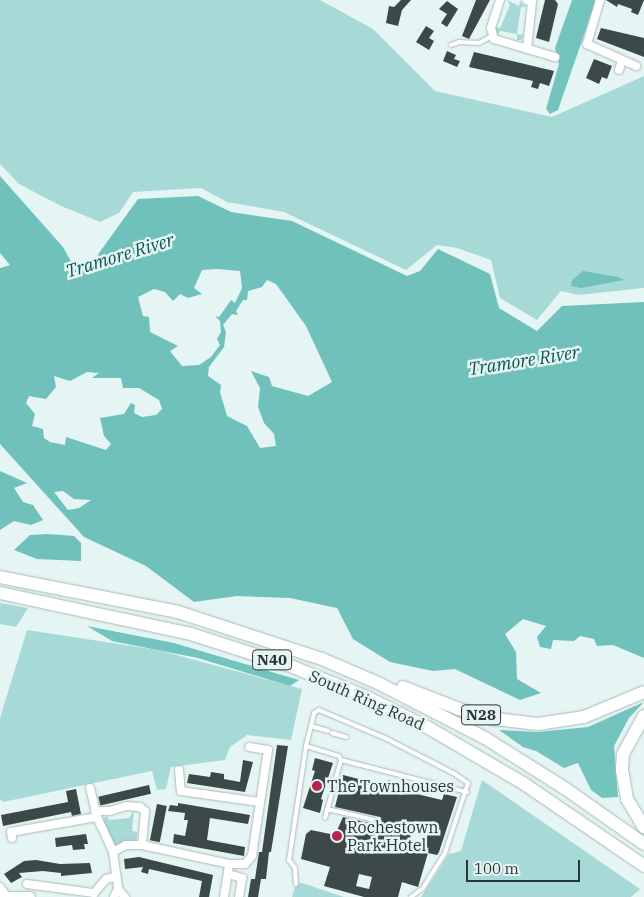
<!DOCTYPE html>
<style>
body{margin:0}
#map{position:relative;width:644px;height:897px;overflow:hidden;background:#e5f5f4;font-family:"IBM Plex Serif",serif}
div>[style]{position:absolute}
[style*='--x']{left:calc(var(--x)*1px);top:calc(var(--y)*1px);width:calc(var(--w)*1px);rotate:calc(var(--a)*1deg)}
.green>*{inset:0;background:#a7dad7}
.forest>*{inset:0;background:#73c3bf}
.water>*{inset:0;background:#70c0bc}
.building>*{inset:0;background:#3c4948;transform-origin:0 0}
.roads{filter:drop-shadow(0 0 1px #aab9b8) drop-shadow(0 0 1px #aab9b8)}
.service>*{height:4px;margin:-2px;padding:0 2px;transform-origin:2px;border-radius:2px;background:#fff}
.minor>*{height:8px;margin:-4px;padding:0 4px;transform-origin:4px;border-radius:4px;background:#fff}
.secondary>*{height:10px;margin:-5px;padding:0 5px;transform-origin:5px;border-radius:5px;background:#fff}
.trunk>*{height:12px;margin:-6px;padding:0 6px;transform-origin:6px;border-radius:6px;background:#fff}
.dots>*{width:14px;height:14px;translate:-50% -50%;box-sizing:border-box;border:2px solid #e5f5f4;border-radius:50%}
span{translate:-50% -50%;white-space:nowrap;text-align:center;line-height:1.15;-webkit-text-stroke:5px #e5f5f4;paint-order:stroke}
.shield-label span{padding:1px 4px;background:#e5f5f4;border:1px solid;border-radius:4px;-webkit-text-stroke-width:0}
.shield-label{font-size:15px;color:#2e3434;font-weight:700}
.street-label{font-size:16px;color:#2e3434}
.poi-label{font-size:16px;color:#2e3434}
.left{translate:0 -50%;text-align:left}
.water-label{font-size:18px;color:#0d5552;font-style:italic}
.scale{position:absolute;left:466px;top:860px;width:114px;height:22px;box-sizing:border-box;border:2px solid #2e3434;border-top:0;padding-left:6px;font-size:15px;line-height:18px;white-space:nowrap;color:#2e3434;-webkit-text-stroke:4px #e5f5f4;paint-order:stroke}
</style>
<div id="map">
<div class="green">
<div style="clip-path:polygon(0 0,320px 0,373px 29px,435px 91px,552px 117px,644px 76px,644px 288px,578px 295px,561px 291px,537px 320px,500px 298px,491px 260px,457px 248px,437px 245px,406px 270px,284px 212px,227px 202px,201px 188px,133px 192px,119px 213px,100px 222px,61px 206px,19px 184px,0 164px)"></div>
<div style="clip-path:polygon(507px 0,519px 6px,520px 1px,526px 7px,521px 7px,517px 34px,524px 35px,521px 40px,517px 40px,517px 34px,500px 31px,497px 36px,494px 27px,500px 28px,510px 5px)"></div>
<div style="clip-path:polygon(0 603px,28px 608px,16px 627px,0 624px)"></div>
<div style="clip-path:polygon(27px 630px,158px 650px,302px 689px,291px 740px,247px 735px,230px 747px,225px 760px,171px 767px,166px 789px,157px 790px,152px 771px,3px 802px,0 799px,0 718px)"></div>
<div style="clip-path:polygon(482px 780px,640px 889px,631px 897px,421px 897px,449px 854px,461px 851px)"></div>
<div style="clip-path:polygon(134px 810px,132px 831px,137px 832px,137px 838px,134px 841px,111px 847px,100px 821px,107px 816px,109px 820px,129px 818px)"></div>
<div style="clip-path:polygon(302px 883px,344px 897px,292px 897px,296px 884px)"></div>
</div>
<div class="forest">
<div style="clip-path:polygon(572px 0,595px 0,595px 3px,558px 110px,550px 114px,546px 109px,559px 64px,555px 48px)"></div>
<div style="clip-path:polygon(87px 626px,174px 643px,299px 680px,290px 686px,198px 658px,112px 641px)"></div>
<div style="clip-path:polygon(644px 702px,629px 718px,614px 746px,618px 797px,602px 798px,591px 790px,578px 763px,564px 768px,536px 751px,523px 747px,499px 730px,538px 732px,588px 727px)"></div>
</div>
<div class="water">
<div style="clip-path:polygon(evenodd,0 176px,63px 247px,72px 263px,89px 267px,138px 199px,198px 196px,231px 212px,292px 221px,407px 276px,420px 271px,438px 249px,490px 274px,499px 308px,537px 331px,562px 306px,644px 302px,644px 658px,613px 645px,597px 646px,594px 639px,580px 636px,574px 641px,553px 640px,551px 649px,540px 647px,537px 637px,546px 626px,523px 619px,505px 634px,516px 652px,517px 679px,541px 693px,520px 700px,455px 669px,433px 671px,390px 662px,353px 639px,337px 608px,290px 598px,237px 596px,194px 602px,146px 566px,84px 537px,0 444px,0 268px,10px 265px,0 253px,0 176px,218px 269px,240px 271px,242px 288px,235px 303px,231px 300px,219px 317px,215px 316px,220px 321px,221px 332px,217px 339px,220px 345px,211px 357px,199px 365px,182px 366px,170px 351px,178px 346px,150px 332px,149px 317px,143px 316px,138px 297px,154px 289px,165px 292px,173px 301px,180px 294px,188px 298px,202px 294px,194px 288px,202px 270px,218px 269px,0 176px,267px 280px,276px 284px,306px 326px,332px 382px,308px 396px,272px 386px,269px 377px,251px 371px,260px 388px,258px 407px,264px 423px,274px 434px,276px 446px,260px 448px,247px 426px,227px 416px,220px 392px,221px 385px,208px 376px,209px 367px,224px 347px,226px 332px,223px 325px,232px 314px,238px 315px,236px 311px,243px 300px,247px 300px,248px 291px,262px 287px,267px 280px,0 176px,87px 372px,99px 373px,92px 378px,121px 378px,123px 388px,139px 388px,159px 400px,162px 409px,156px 415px,142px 417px,134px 413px,135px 405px,131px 403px,124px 414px,100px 418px,104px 436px,111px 444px,106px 450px,66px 437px,65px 445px,50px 442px,44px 438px,43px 429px,32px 426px,35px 414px,26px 403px,29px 396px,46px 399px,56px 387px,54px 376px,70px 381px,87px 372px,0 176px,63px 491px,74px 499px,91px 500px,79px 508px,68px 510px,54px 492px,63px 491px)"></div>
<div style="clip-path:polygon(583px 271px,618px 277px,624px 280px,581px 288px,571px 286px,572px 280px)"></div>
<div style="clip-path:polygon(0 471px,27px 483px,14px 488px,23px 502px,33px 505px,43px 520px,31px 525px,14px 521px,0 530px)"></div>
<div style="clip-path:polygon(48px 534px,74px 536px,81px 543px,81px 561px,37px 559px,14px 550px,30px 535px)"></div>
</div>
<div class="building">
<div style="clip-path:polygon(401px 0,411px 0,402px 10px,398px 26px,386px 23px,389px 6px,394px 7px)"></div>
<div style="clip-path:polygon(476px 0,490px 0,469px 39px,462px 36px)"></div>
<div style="clip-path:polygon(545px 0,555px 0,558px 4px,549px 42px,536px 38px)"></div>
<div style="clip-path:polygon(606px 0,644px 0,638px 15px,631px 12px,632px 9px,618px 4px,617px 7px)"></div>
<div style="clip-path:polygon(447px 1px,458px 9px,447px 27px,441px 23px,447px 14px,439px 9px)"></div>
<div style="clip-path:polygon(426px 26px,434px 31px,429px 38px,434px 41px,429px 50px,416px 42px)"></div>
<div style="clip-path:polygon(601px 28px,644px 38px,644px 57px,597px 39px)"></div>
<div style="clip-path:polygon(447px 51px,456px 55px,454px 59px,460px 61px,457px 67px,443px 61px)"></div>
<div style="clip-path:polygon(474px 52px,554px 71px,549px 86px,540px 83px,538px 89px,531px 87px,533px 81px,469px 67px)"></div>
<div style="clip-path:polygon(594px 59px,612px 66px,607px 79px,602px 77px,599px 84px,586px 78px)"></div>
<div style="clip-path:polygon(277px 745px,288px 746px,271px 852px,269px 852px,266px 879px,261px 879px,258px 897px,248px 897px,251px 879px,255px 879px,259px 852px,262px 852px)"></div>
<div style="clip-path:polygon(315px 758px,333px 763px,321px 799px,323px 800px,320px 813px,303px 808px,315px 771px,312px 770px)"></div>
<div style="clip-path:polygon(243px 760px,253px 762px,245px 792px,187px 783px,189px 774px,210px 777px,211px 772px,224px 774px,224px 779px,240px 782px)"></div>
<div style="clip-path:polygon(evenodd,343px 775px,386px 786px,388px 780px,406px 785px,404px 791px,442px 800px,444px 794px,457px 797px,439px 852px,437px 855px,428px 853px,418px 887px,402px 882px,398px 897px,364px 897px,324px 886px,330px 867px,301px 859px,306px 834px,311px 830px,335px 835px,343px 817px,378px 825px,382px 822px,380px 817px,335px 807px,343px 775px,415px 821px,428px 825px,423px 845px,409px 841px,415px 821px,343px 775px,359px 874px,372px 877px,369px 889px,356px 886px,359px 874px)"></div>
<div style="left:149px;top:785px;width:9px;height:52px;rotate:77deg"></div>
<div style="clip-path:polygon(76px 789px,81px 814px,72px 816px,71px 812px,3px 826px,1px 815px,68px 802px,66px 791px)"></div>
<div style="clip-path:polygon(178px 803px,250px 815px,248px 824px,210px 818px,207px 840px,245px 847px,244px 856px,173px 843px,174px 834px,185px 836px,188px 820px,184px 820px,185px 813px,168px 811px,170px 805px,178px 806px)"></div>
<div style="left:157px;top:804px;width:10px;height:37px;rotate:11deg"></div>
<div style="clip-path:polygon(86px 834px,88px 844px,84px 844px,85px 849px,73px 850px,72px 845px,56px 847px,55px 838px)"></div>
<div style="clip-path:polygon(139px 857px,213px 875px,209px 897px,199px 897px,202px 881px,149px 869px,148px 874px,141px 872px,143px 867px,125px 869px,124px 859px)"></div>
<div style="clip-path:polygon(36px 860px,60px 864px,90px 863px,92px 873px,61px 876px,61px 873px,43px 871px,19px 873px,22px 877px,11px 883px,4px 874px,24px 861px)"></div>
</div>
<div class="roads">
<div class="service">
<div style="--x:451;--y:45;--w:9;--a:-21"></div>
<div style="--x:459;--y:42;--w:20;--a:3"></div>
<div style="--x:479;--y:43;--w:15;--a:-28"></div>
<div style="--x:311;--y:726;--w:18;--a:16"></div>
<div style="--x:332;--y:733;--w:15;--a:16"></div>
<div style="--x:306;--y:746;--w:34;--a:17"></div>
<div style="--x:339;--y:756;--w:4;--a:63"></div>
<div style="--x:341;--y:760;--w:60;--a:105.4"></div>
<div style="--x:341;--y:760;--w:130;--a:14.3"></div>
<div style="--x:327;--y:809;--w:53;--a:13"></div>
<div style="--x:296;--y:884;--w:16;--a:-94"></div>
<div style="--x:295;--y:868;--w:10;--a:-127"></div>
<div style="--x:289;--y:860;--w:115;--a:-81.5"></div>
<div style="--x:306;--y:746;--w:34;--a:-76"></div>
<div style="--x:314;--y:713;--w:6;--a:-31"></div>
<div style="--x:319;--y:710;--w:72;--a:23"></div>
<div style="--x:385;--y:738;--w:79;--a:27.2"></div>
<div style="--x:455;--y:774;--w:16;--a:35"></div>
<div style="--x:468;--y:783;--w:74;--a:108.2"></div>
<div style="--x:445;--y:853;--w:41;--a:122.2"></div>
<div style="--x:423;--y:888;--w:15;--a:143"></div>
</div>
<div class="minor">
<div style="--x:500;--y:0;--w:29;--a:108"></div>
<div style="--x:491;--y:28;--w:11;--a:75"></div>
<div style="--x:494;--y:39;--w:64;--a:16.4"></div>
<div style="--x:527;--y:0;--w:5;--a:22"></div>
<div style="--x:532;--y:2;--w:47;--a:96.1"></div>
<div style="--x:600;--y:0;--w:46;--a:106.5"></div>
<div style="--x:587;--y:44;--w:54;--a:24.2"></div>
<div style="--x:619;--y:70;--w:10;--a:-73"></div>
<div style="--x:179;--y:770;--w:21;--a:85"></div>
<div style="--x:181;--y:791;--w:79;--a:8"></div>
<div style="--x:90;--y:788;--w:30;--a:76"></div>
<div style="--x:97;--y:817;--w:38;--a:65"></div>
<div style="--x:113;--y:852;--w:37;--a:82"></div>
<div style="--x:118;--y:889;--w:9;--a:117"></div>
<div style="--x:95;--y:811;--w:15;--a:0"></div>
<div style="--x:110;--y:811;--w:17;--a:-17"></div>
<div style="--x:126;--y:806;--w:14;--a:4"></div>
<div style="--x:140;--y:807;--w:6;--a:39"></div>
<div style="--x:145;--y:811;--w:34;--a:95"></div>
<div style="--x:142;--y:845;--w:16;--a:180"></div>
<div style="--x:126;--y:845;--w:15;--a:152"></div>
<div style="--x:12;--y:838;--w:6;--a:-99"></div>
<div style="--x:11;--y:832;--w:87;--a:-9.9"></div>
<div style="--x:142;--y:845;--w:89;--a:12.3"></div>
<div style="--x:229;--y:864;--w:16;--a:0"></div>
<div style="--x:245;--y:864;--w:11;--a:-49"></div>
<div style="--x:252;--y:856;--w:107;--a:-81.4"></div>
<div style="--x:268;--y:750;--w:19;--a:-171"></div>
<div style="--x:228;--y:874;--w:15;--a:16"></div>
<div style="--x:242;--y:878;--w:19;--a:99"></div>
<div style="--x:27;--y:884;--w:68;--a:7.7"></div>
<div style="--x:94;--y:893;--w:18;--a:-49"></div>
<div style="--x:106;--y:879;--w:11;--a:-15"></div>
<div style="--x:0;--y:887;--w:12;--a:55"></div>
<div style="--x:118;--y:889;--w:11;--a:49"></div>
<div style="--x:224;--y:897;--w:33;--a:-81"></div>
</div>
<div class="secondary">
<div style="--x:1;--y:897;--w:29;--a:0"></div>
</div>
<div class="trunk">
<div style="--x:0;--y:577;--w:181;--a:11.1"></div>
<div style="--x:178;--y:612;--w:151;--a:18.1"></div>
<div style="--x:322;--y:659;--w:61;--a:23.2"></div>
<div style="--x:378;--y:683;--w:120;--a:27.2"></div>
<div style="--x:485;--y:738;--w:96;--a:32.2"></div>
<div style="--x:566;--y:789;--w:95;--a:35.2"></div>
<div style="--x:0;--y:593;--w:195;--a:12.1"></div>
<div style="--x:191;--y:634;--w:107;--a:17.9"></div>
<div style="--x:293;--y:667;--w:80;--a:22.1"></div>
<div style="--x:367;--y:697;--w:67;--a:26.6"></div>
<div style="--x:427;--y:727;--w:111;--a:30.3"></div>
<div style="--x:523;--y:783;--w:147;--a:34.4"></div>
<div style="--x:403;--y:687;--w:60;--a:21.4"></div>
<div style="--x:459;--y:709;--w:37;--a:16"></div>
<div style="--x:495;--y:719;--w:43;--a:6.6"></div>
<div style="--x:538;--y:724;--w:47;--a:-8.7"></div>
<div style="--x:584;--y:717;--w:65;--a:-22.6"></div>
<div style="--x:644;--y:716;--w:43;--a:118.9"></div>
<div style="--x:623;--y:754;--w:16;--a:94"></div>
<div style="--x:622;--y:770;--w:29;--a:80"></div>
<div style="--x:627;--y:799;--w:33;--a:59"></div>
</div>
</div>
<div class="dots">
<div style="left:317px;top:786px;background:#b6254c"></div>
<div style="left:337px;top:836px;background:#b6254c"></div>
</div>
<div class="shield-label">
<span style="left:272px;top:660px">N40</span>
<span style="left:481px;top:715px">N28</span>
</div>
<div class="street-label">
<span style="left:367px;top:700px;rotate:24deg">South Ring Road</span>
</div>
<div class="poi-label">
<span class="left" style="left:327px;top:786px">The Townhouses</span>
<span class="left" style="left:347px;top:836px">Rochestown<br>Park Hotel</span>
</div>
<div class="water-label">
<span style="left:120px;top:256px;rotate:-17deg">Tramore River</span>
<span style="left:524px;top:361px;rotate:-9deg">Tramore River</span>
</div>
<div class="scale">100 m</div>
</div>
